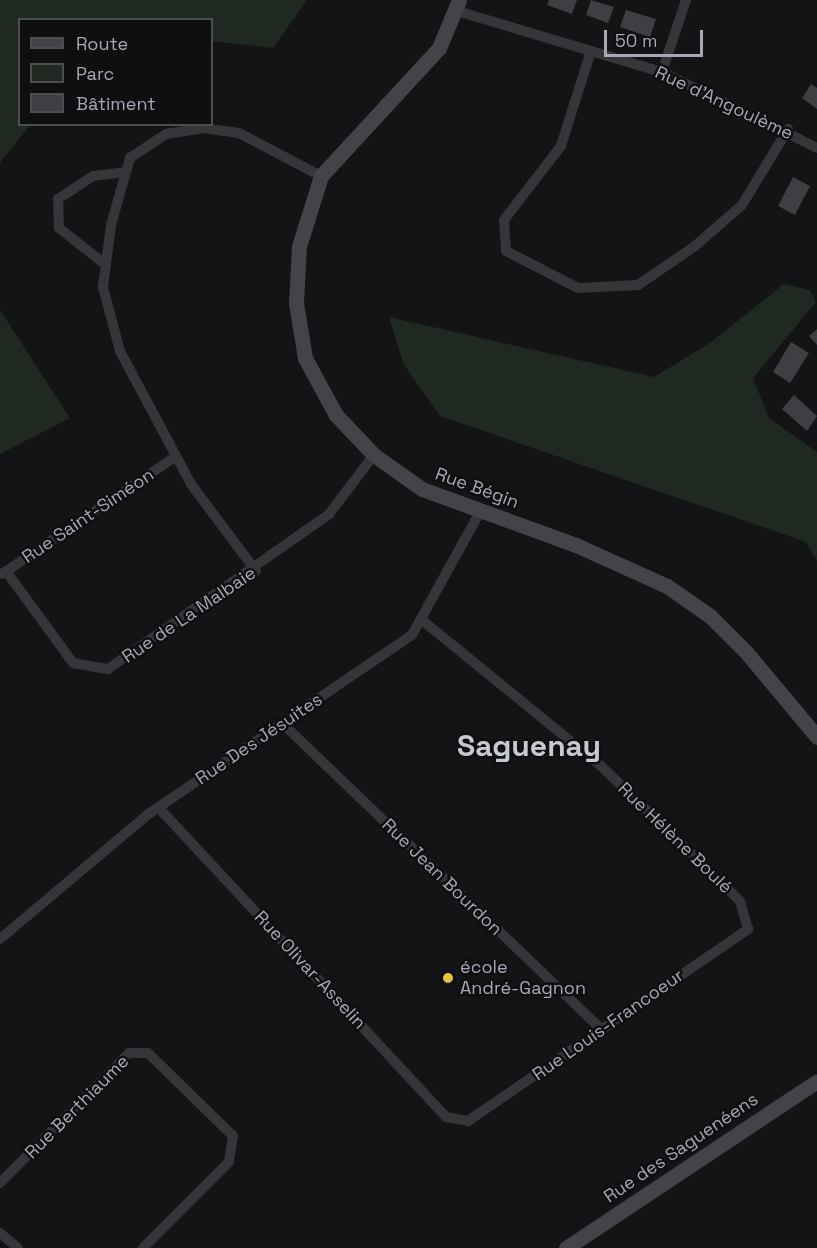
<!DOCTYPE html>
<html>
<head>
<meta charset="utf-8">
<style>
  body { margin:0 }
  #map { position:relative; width:817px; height:1248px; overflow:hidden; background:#141416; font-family:"Space Grotesk",sans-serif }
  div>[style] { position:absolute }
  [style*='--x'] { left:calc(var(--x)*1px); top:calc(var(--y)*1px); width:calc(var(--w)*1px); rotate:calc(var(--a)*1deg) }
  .green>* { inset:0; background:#202822 }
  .building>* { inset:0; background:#3e3e43 }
  .street>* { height:10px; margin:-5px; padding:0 5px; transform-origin:5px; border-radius:5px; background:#35353a }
  .secondary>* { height:15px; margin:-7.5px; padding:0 7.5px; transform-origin:7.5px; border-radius:7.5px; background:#43444a }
  .dots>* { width:16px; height:16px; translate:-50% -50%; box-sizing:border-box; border:3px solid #0f0f11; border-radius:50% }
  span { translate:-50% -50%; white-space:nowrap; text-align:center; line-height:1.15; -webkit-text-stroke:5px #0f0f11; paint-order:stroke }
  .street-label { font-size:18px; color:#a6a9b5 }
  .poi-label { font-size:18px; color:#a6a9b5 }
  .left { translate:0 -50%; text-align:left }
  .town-label { font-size:30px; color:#c7c9d2; font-weight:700 }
  .legend { position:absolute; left:18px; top:18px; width:195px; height:108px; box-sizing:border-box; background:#0f0f11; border:2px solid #4b4d53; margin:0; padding:8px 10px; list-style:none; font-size:18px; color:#a6a9b5 }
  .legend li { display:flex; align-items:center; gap:12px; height:30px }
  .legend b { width:30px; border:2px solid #4b4d53 }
  .scale { position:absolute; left:604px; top:30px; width:99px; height:27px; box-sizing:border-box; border:3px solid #a6a9b5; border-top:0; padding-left:8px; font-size:18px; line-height:21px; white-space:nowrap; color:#a6a9b5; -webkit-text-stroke:4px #0f0f11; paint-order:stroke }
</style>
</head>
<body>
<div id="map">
  <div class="green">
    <i style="clip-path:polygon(0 0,307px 0,273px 48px,212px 41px,212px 20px,20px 20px,20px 124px,30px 125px,0 163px)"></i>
    <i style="clip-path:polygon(784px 284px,810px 290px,816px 302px,753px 378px,769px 418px,817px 452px,817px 561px,806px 542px,440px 416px,404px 365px,389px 317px,654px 377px,710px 343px)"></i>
    <i style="clip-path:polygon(0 310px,70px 418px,0 454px)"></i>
  </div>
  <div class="building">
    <i style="clip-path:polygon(549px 0,577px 0,572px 14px,547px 5px)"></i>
    <i style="clip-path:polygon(591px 0,614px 7px,608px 23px,586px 15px)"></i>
    <i style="clip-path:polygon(626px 10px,656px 19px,650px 37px,620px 27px)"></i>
    <i style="clip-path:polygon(811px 84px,817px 88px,817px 109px,802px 98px)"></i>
    <i style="clip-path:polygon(793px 177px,810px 186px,795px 215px,778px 206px)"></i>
    <i style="clip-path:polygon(817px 329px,817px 345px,809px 336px)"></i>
    <i style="clip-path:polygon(791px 342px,809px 353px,790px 383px,773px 372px)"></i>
    <i style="clip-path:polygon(794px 395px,817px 416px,807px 431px,782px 409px)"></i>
  </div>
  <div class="street">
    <i style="--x:457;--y:11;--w:214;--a:16.6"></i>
    <i style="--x:662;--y:72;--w:173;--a:26.1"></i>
    <i style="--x:590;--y:54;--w:96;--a:107.5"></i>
    <i style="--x:561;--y:146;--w:93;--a:127.6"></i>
    <i style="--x:504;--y:220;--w:31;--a:86"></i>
    <i style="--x:506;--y:251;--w:81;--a:27.2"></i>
    <i style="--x:578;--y:288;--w:60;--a:-2.9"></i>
    <i style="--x:638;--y:285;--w:69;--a:-34.4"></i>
    <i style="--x:695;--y:246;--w:62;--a:-41.1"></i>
    <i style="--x:742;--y:205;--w:89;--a:-58.8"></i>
    <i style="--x:662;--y:72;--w:76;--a:-71.6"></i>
    <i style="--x:106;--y:265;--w:60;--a:-141.8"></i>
    <i style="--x:59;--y:228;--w:29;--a:-92"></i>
    <i style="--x:58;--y:199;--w:42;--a:-33.3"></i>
    <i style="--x:93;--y:176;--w:32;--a:-7"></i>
    <i style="--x:6;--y:571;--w:114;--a:53.9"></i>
    <i style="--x:73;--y:663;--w:36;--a:10"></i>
    <i style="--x:108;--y:669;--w:270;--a:-35"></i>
    <i style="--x:329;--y:514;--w:74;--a:-52.7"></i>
    <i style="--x:256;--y:571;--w:109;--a:-126.8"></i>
    <i style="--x:191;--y:484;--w:151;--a:-118.1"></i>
    <i style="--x:120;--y:351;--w:66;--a:-104.9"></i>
    <i style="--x:103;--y:287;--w:63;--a:-82.6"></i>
    <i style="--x:111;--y:225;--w:70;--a:-74.2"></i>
    <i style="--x:130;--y:158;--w:43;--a:-33.7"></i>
    <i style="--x:166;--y:134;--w:37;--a:-9"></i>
    <i style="--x:203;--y:128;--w:36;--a:8"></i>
    <i style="--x:239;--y:133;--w:93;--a:27.7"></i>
    <i style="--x:2;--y:574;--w:209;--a:-34.1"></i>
    <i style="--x:283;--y:724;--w:442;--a:43.8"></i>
    <i style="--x:158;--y:807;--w:423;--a:47.1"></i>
    <i style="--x:446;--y:1117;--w:22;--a:10"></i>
    <i style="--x:468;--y:1121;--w:340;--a:-34.4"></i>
    <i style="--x:748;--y:929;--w:29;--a:-106"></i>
    <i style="--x:740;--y:901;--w:194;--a:-135.8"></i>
    <i style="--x:601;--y:766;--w:231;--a:-140.8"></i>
    <i style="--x:0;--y:939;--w:192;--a:-40.1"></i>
    <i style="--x:147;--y:815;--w:320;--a:-34.2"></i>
    <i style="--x:412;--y:635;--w:143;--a:-61.1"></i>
    <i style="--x:0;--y:1183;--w:183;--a:-45.2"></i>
    <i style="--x:129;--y:1053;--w:19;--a:0"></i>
    <i style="--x:148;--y:1053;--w:119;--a:44.3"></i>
    <i style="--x:233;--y:1136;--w:26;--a:99"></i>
    <i style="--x:229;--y:1162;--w:122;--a:135"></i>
    <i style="--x:0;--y:1233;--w:23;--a:40"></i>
  </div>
  <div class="secondary">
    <i style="--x:459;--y:0;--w:52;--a:112.6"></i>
    <i style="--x:439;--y:48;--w:174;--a:132.7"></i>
    <i style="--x:321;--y:176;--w:73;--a:107.4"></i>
    <i style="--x:299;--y:246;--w:57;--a:93"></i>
    <i style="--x:296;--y:303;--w:56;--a:80.7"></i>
    <i style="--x:305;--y:358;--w:65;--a:61.5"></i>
    <i style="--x:336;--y:415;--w:55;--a:46.5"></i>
    <i style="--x:374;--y:455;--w:59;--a:35.3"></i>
    <i style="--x:422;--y:489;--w:164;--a:20"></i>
    <i style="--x:576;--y:545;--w:100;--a:24.3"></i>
    <i style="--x:667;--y:586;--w:52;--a:34.9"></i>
    <i style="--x:710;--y:616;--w:51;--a:45"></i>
    <i style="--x:746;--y:652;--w:111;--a:50.1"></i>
    <i style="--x:566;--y:1248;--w:301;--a:-33.6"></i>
  </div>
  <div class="dots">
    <i style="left:448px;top:978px;background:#e8c33a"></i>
  </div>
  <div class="street-label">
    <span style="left:724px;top:103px;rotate:25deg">Rue d'Angoulème</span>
    <span style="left:477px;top:488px;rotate:20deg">Rue Bégin</span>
    <span style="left:88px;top:516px;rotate:-34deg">Rue Saint-Siméon</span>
    <span style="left:189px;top:615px;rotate:-34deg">Rue de La Malbaie</span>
    <span style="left:259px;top:739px;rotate:-34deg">Rue Des Jésuites</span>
    <span style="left:675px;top:838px;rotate:44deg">Rue Hélène Boulé</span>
    <span style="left:442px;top:877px;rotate:44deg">Rue Jean Bourdon</span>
    <span style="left:310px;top:970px;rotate:47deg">Rue Olivar-Asselin</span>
    <span style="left:608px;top:1025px;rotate:-35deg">Rue Louis-Francoeur</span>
    <span style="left:77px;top:1107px;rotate:-45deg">Rue Berthiaume</span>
    <span style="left:681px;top:1148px;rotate:-34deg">Rue des Saguenéens</span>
  </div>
  <div class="poi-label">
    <span class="left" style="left:460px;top:978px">école<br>André-Gagnon</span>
  </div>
  <div class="town-label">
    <span style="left:529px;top:746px">Saguenay</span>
  </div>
  <ul class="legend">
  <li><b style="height:8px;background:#43444a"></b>Route</li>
  <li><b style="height:16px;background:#202822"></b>Parc</li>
  <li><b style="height:16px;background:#3e3e43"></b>Bâtiment</li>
  </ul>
  <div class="scale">50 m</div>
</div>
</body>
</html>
